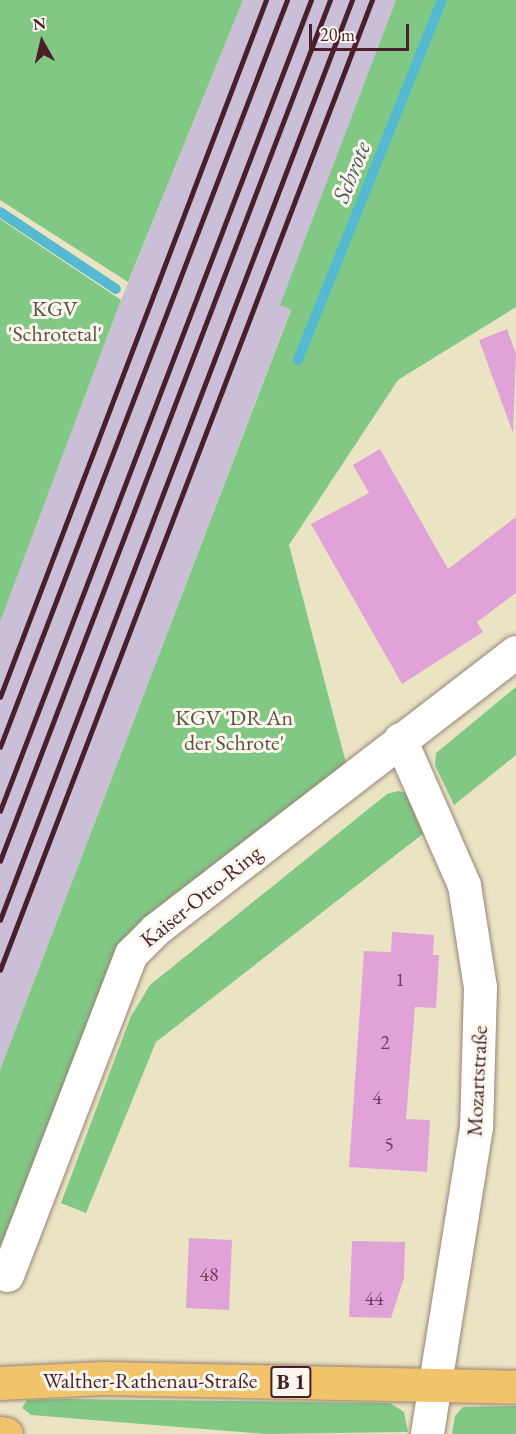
<!DOCTYPE html>
<html>
<head>
<meta charset="utf-8">
<style>
  body { margin:0 }
  #map { position:relative; width:516px; height:1434px; overflow:hidden; background:#ebe4c4; font-family:"EB Garamond",serif }
  div>[style] { position:absolute }
  [style*='--x'] { left:calc(var(--x)*1px); top:calc(var(--y)*1px); width:calc(var(--w)*1px); rotate:calc(var(--a)*1deg) }
  .industrial>* { inset:0; background:#cabfd7 }
  .green>* { inset:0; background:#80c884 }
  .stream>* { height:10px; margin:-5px; padding:0 5px; transform-origin:5px; border-radius:5px; background:#53bad1 }
  .building>* { inset:0; background:#e1a3d7 }
  .roads { filter:drop-shadow(0 0 2px #9a8278) drop-shadow(0 0 2px #9a8278) }
  .minor>* { height:33px; margin:-16.5px; padding:0 16.5px; transform-origin:16.5px; border-radius:16.5px; background:#fff }
  .major>* { height:33px; margin:-16.5px; padding:0 16.5px; transform-origin:16.5px; border-radius:16.5px; background:#f1c36a }
  .rail>* { height:4.5px; margin:-2.25px; padding:0 2.25px; transform-origin:2.25px; border-radius:2.25px; background:#4a1f2b }
  span { translate:-50% -50%; white-space:nowrap; text-align:center; line-height:1.15; -webkit-text-stroke:6px #fbf7ec; paint-order:stroke }
  .number-label { font-size:20px; color:#704056 }
  .number-label span { -webkit-text-stroke-width:0 }
  .shield-label span { padding:2px 4px; background:#fbf7ec; border:2px solid; border-radius:4px; -webkit-text-stroke-width:0 }
  .shield-label { font-size:21px; color:#4a1f2b; font-weight:700 }
  .park-label { font-size:22px; color:#5a5246 }
  .street-label { font-size:22px; color:#4a1f2b }
  .water-label { font-size:24px; color:#4d5565; font-style:italic }
  .north { position:absolute; left:12px; top:12px; width:60px; height:60px; -webkit-text-stroke:4px #fbf7ec; paint-order:stroke; rotate:352deg; font-size:16px; font-weight:700; line-height:24px; text-align:center; color:#4a1f2b }
  .north::after { content:''; display:block; margin:auto; width:21px; height:27px; background:#4a1f2b; clip-path:polygon(50% 0,100% 100%,50% 72%,0 100%) }
  .scale { position:absolute; left:309px; top:24px; width:100px; height:27px; box-sizing:border-box; border:3px solid #4a1f2b; border-top:0; padding-left:8px; font-size:18px; line-height:21px; white-space:nowrap; color:#4a1f2b; -webkit-text-stroke:4px #fbf7ec; paint-order:stroke }
</style>
</head>
<body>
<div id="map">
  <div class="industrial">
    <i style="clip-path:polygon(243px 0,396px 0,281px 304px,291px 309px,0 1070px,0 622px,121px 300px)"></i>
  </div>
  <div class="green">
    <i style="clip-path:polygon(0 0,243px 0,128px 282px,0 200px)"></i>
    <i style="clip-path:polygon(396px 0,516px 0,516px 307px,398px 380px,289px 545px,347px 767px,112px 962px,0 1251px,0 1070px,291px 310px,280px 305px)"></i>
    <i style="clip-path:polygon(0 219px,121px 300px,0 622px)"></i>
    <i style="clip-path:polygon(516px 687px,516px 755px,454px 805px,435px 765px,436px 753px)"></i>
    <i style="clip-path:polygon(398px 791px,406px 793px,424px 833px,156px 1042px,86px 1213px,61px 1203px,131px 1016px,150px 985px,387px 794px)"></i>
    <i style="clip-path:polygon(65px 1399px,390px 1403px,404px 1412px,408px 1432px,265px 1434px,31px 1415px,22px 1408px,27px 1400px)"></i>
    <i style="clip-path:polygon(516px 1406px,516px 1434px,452px 1434px,455px 1416px,463px 1407px)"></i>
  </div>
  <div class="stream">
    <i style="--x:0;--y:212;--w:139;--a:33.6"></i>
    <i style="--x:298;--y:360;--w:388;--a:-68.2"></i>
  </div>
  <div class="building">
    <i style="clip-path:polygon(507px 329px,516px 354px,513px 433px,479px 340px)"></i>
    <i style="clip-path:polygon(380px 449px,448px 569px,516px 517px,516px 593px,477px 622px,483px 632px,402px 684px,311px 524px,369px 493px,353px 465px)"></i>
    <i style="clip-path:polygon(392px 932px,434px 935px,433px 955px,439px 955px,436px 1008px,415px 1007px,406px 1119px,430px 1120px,427px 1172px,349px 1167px,364px 951px,391px 952px)"></i>
    <i style="clip-path:polygon(189px 1238px,232px 1240px,229px 1310px,186px 1308px)"></i>
    <i style="clip-path:polygon(352px 1241px,405px 1242px,404px 1278px,391px 1318px,349px 1317px)"></i>
  </div>
  <div class="roads">
    <div class="minor">
      <i style="--x:400;--y:739;--w:159;--a:66.3"></i>
      <i style="--x:464;--y:885;--w:103;--a:81.1"></i>
      <i style="--x:480;--y:987;--w:140;--a:91.6"></i>
      <i style="--x:476;--y:1127;--w:311;--a:99.1"></i>
      <i style="--x:7;--y:1275;--w:344;--a:-68.9"></i>
      <i style="--x:131;--y:954;--w:35;--a:-45"></i>
      <i style="--x:156;--y:929;--w:454;--a:-37.6"></i>
    </div>
    <div class="major">
      <i style="--x:0;--y:1383;--w:103;--a:-2.8"></i>
      <i style="--x:103;--y:1378;--w:413;--a:1.2"></i>
      <i style="--x:0;--y:1433;--w:6;--a:9"></i>
    </div>
  </div>
  <div class="rail">
    <i style="--x:0;--y:697;--w:746;--a:-69.11"></i>
    <i style="--x:0;--y:747;--w:800;--a:-68.98"></i>
    <i style="--x:0;--y:811;--w:869;--a:-69.02"></i>
    <i style="--x:0;--y:861;--w:922;--a:-69.03"></i>
    <i style="--x:0;--y:920;--w:985;--a:-69.06"></i>
    <i style="--x:0;--y:970;--w:1039;--a:-69.02"></i>
  </div>
  <div class="number-label">
    <span style="left:400px;top:979px">1</span>
    <span style="left:385px;top:1042px">2</span>
    <span style="left:377px;top:1097px">4</span>
    <span style="left:389px;top:1144px">5</span>
    <span style="left:209px;top:1274px">48</span>
    <span style="left:374px;top:1298px">44</span>
  </div>
  <div class="shield-label">
    <span style="left:291px;top:1382px">B 1</span>
  </div>
  <div class="park-label">
    <span style="left:55px;top:321px">KGV<br>'Schrotetal'</span>
    <span style="left:234px;top:730px">KGV 'DR An<br>der Schrote'</span>
  </div>
  <div class="street-label">
    <span style="left:201px;top:896px;rotate:-39deg">Kaiser-Otto-Ring</span>
    <span style="left:477px;top:1081px;rotate:-87deg">Mozartstraße</span>
    <span style="left:150px;top:1381px">Walther-Rathenau-Straße</span>
  </div>
  <div class="water-label">
    <span style="left:351px;top:172px;rotate:-68deg">Schrote</span>
  </div>
  <div class="north">N</div>
  <div class="scale">20 m</div>
</div>
</body>
</html>
